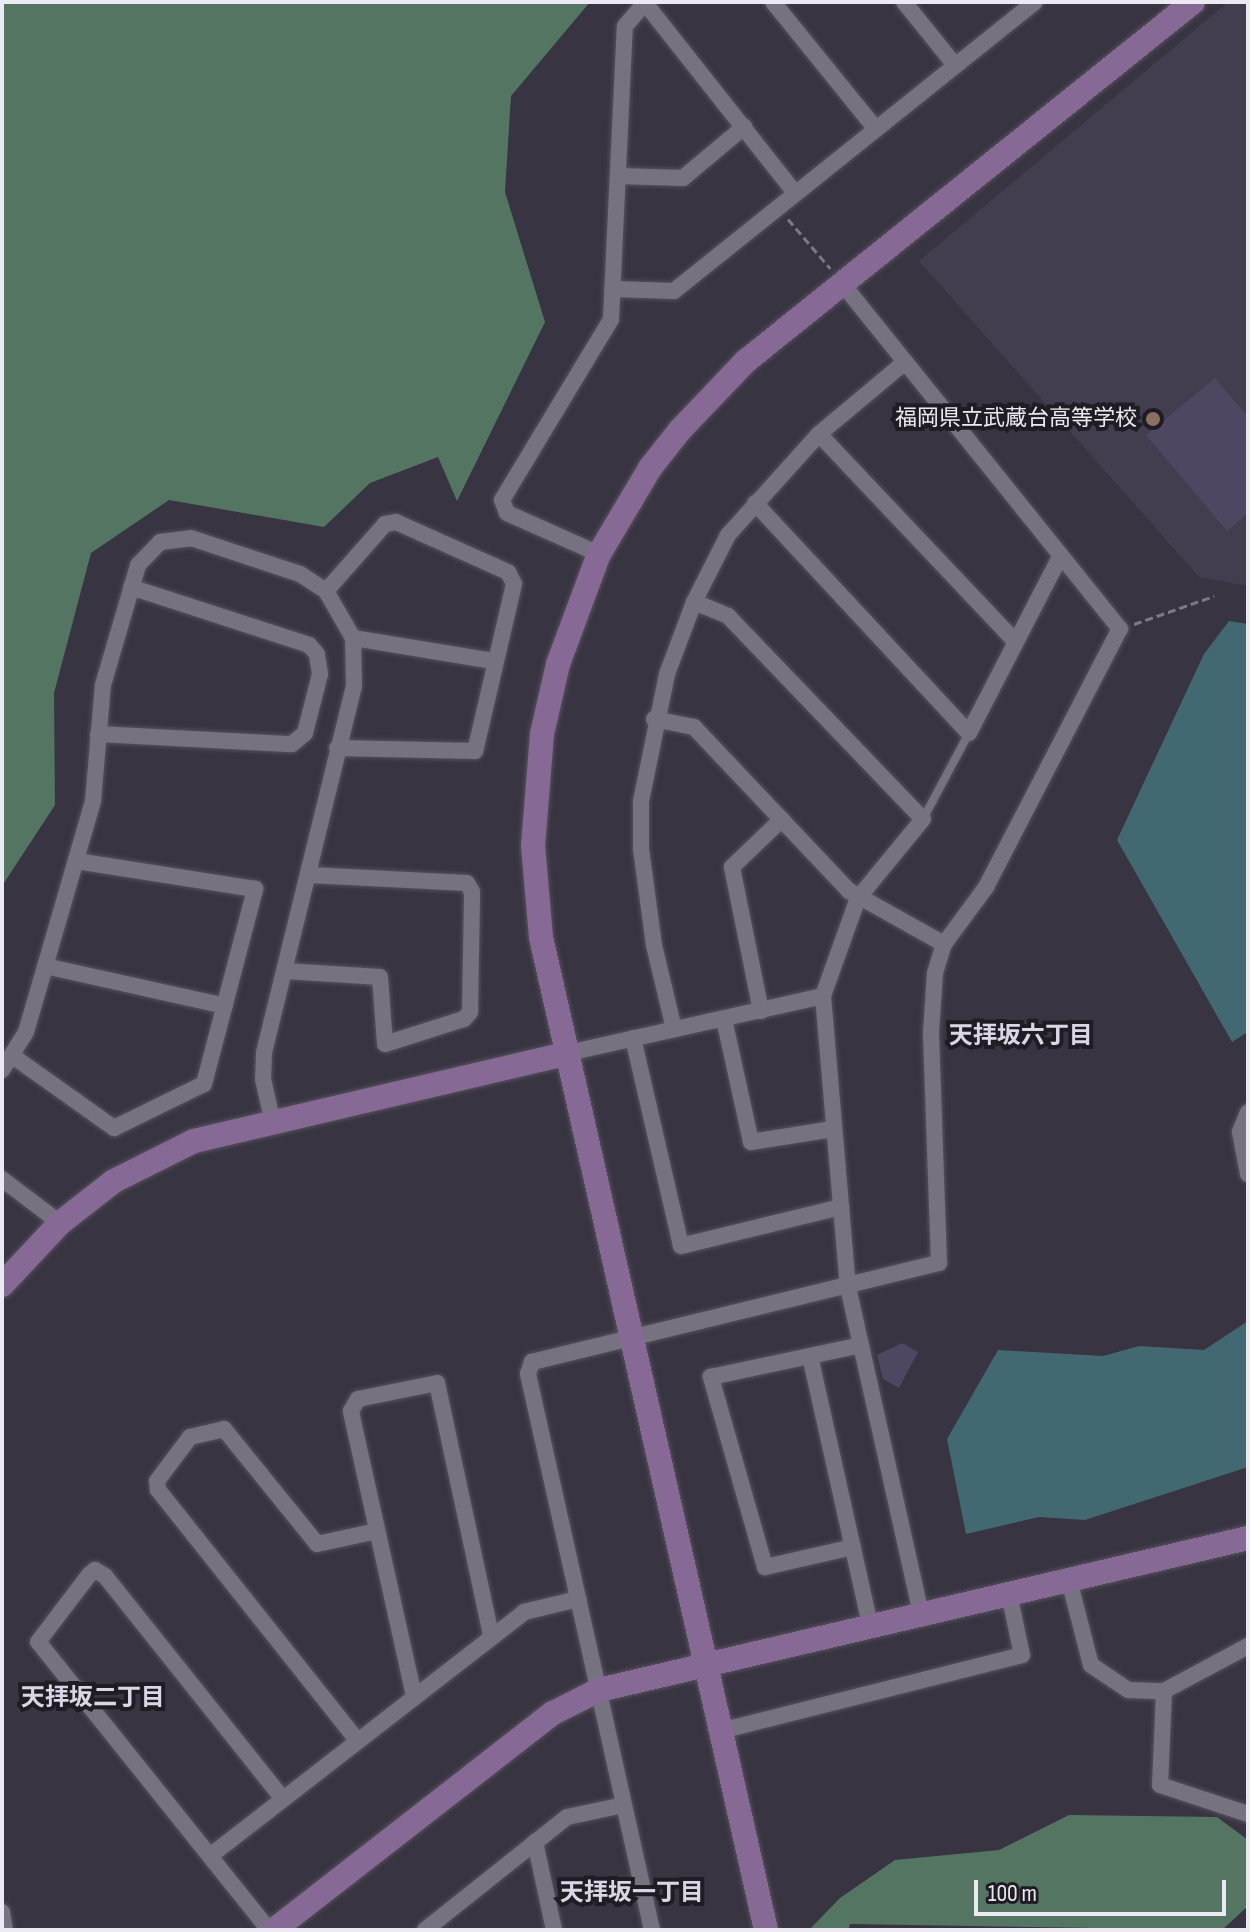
<!DOCTYPE html>
<html>
<head>
<meta charset="utf-8">
<style>
  body { margin:0 }
  #map { position:relative; width:1250px; height:1932px; overflow:hidden; background:#383441; font-family:"Sofia Sans Condensed","Noto Sans JP",sans-serif }
  div>[style] { position:absolute }
  [style*='--x'] { left:calc(var(--x)*1px); top:calc(var(--y)*1px); width:calc(var(--w)*1px); rotate:calc(var(--a)*1deg) }
  .built>* { inset:0; background:#433d50 }
  .forest>* { inset:0; background:#557563 }
  .water>* { inset:0; background:#426971 }
  .building>* { inset:0; background:#4f4661 }
  .path>* { height:3px; margin-top:-1.5px; transform-origin:0; background:repeating-linear-gradient(90deg,#7c7984 0 8px,transparent 0 12px) }
  .roads { filter:drop-shadow(0 0 2px #55515c) drop-shadow(0 0 2px #55515c) }
  .lane>* { height:8px; margin:-4px; padding:0 4px; transform-origin:4px; border-radius:4px; background:#767280 }
  .street>* { height:16px; margin:-8px; padding:0 8px; transform-origin:8px; border-radius:8px; background:#767280 }
  .secondary>* { height:24px; margin:-12px; padding:0 12px; transform-origin:12px; border-radius:12px; background:#866a95 }
  .dots>* { width:22px; height:22px; translate:-50% -50%; box-sizing:border-box; border:4px solid #1f1d23; border-radius:50% }
  span { translate:-50% -50%; white-space:nowrap; text-align:center; line-height:1.15; -webkit-text-stroke:8px #1f1d23; paint-order:stroke }
  .poi-label { font-size:22px; color:#ebe9f1 }
  .right { translate:-100% -50%; text-align:right }
  .neighbourhood-label { font-size:24px; color:#dad6e6; font-weight:700 }
  .frame { position:absolute; inset:0; border:4px solid #ebe9f1; pointer-events:none }
  .scale { position:absolute; left:974px; top:1880px; width:252px; height:36px; box-sizing:border-box; border:4px solid #ebe9f1; border-top:0; padding-left:10px; font-size:24px; line-height:28px; white-space:nowrap; color:#ebe9f1; -webkit-text-stroke:6px #1f1d23; paint-order:stroke }
</style>
</head>
<body>
<div id="map">
  <div class="built">
    <i style="clip-path:polygon(1228px 2px,1248px 2px,1248px 586px,1199px 577px,919px 261px)"></i>
  </div>
  <div class="forest">
    <i style="clip-path:polygon(2px 2px,590px 2px,511px 96px,505px 192px,545px 322px,457px 501px,438px 457px,370px 483px,324px 527px,169px 500px,91px 553px,54px 693px,55px 805px,2px 886px)"></i>
    <i style="clip-path:polygon(1069px 1815px,1217px 1817px,1248px 1840px,1248px 1906px,1222px 1930px,850px 1924px,848px 1930px,809px 1930px,840px 1898px,895px 1860px,999px 1850px)"></i>
  </div>
  <div class="water">
    <i style="clip-path:polygon(1229px 621px,1248px 624px,1248px 1032px,1232px 1042px,1117px 840px,1204px 654px)"></i>
    <i style="clip-path:polygon(1248px 1321px,1248px 1467px,1085px 1520px,1039px 1517px,966px 1534px,947px 1439px,998px 1350px,1103px 1356px,1139px 1346px,1204px 1350px)"></i>
  </div>
  <div class="building">
    <i style="clip-path:polygon(1215px 378px,1248px 417px,1248px 513px,1227px 531px,1146px 435px)"></i>
    <i style="clip-path:polygon(902px 1343px,918px 1352px,899px 1388px,883px 1379px,877px 1355px)"></i>
  </div>
  <div class="path">
    <i style="--x:788;--y:219;--w:65;--a:49.4"></i>
    <i style="--x:1134;--y:624;--w:85;--a:-19.3"></i>
  </div>
  <div class="roads">
    <div class="lane">
      <i style="--x:923;--y:819;--w:98;--a:-61.9"></i>
    </div>
    <div class="street">
      <i style="--x:773;--y:2;--w:162;--a:51"></i>
      <i style="--x:904;--y:2;--w:80;--a:51.1"></i>
      <i style="--x:645;--y:3;--w:242;--a:51.7"></i>
      <i style="--x:619;--y:176;--w:64;--a:1.8"></i>
      <i style="--x:683;--y:178;--w:80;--a:-39.9"></i>
      <i style="--x:614;--y:289;--w:60;--a:1.9"></i>
      <i style="--x:674;--y:291;--w:462;--a:-38.7"></i>
      <i style="--x:819;--y:434;--w:286;--a:46.6"></i>
      <i style="--x:755;--y:503;--w:314;--a:47.1"></i>
      <i style="--x:969;--y:733;--w:198;--a:-62.7"></i>
      <i style="--x:599;--y:554;--w:101;--a:-156"></i>
      <i style="--x:507;--y:513;--w:14;--a:-111"></i>
      <i style="--x:502;--y:500;--w:211;--a:-58.9"></i>
      <i style="--x:611;--y:319;--w:293;--a:-87.3"></i>
      <i style="--x:625;--y:26;--w:32;--a:-49"></i>
      <i style="--x:326;--y:591;--w:89;--a:-48.6"></i>
      <i style="--x:385;--y:524;--w:11;--a:-10"></i>
      <i style="--x:396;--y:522;--w:123;--a:24.1"></i>
      <i style="--x:508;--y:572;--w:13;--a:63"></i>
      <i style="--x:514;--y:584;--w:171;--a:103.1"></i>
      <i style="--x:475;--y:751;--w:138;--a:-178.8"></i>
      <i style="--x:694;--y:602;--w:37;--a:22"></i>
      <i style="--x:728;--y:616;--w:281;--a:46.2"></i>
      <i style="--x:923;--y:819;--w:102;--a:129.4"></i>
      <i style="--x:858;--y:898;--w:104;--a:109.7"></i>
      <i style="--x:823;--y:996;--w:292;--a:85.1"></i>
      <i style="--x:848;--y:1287;--w:334;--a:77.4"></i>
      <i style="--x:353;--y:638;--w:142;--a:9.3"></i>
      <i style="--x:654;--y:719;--w:41;--a:11.3"></i>
      <i style="--x:694;--y:727;--w:226;--a:46.6"></i>
      <i style="--x:849;--y:891;--w:109;--a:29.2"></i>
      <i style="--x:98;--y:734;--w:194;--a:3"></i>
      <i style="--x:292;--y:744;--w:17;--a:-40"></i>
      <i style="--x:305;--y:733;--w:61;--a:-75.7"></i>
      <i style="--x:320;--y:674;--w:20;--a:-99"></i>
      <i style="--x:317;--y:654;--w:12;--a:-132"></i>
      <i style="--x:309;--y:645;--w:187;--a:-162"></i>
      <i style="--x:45;--y:966;--w:184;--a:12.5"></i>
      <i style="--x:285;--y:971;--w:95;--a:3.6"></i>
      <i style="--x:380;--y:977;--w:67;--a:85.7"></i>
      <i style="--x:385;--y:1044;--w:83;--a:-17.6"></i>
      <i style="--x:464;--y:1019;--w:9;--a:-49"></i>
      <i style="--x:470;--y:1012;--w:120;--a:-89"></i>
      <i style="--x:472;--y:892;--w:10;--a:-119"></i>
      <i style="--x:467;--y:883;--w:158;--a:-177.1"></i>
      <i style="--x:761;--y:1011;--w:147;--a:-101.4"></i>
      <i style="--x:732;--y:867;--w:69;--a:-43.8"></i>
      <i style="--x:724;--y:1019;--w:126;--a:77.6"></i>
      <i style="--x:751;--y:1142;--w:83;--a:-9"></i>
      <i style="--x:674;--y:1029;--w:86;--a:-103.4"></i>
      <i style="--x:654;--y:945;--w:97;--a:-97.7"></i>
      <i style="--x:641;--y:849;--w:48;--a:-90"></i>
      <i style="--x:641;--y:801;--w:130;--a:-78.4"></i>
      <i style="--x:667;--y:674;--w:77;--a:-69.4"></i>
      <i style="--x:694;--y:602;--w:75;--a:-63.1"></i>
      <i style="--x:728;--y:535;--w:136;--a:-48"></i>
      <i style="--x:819;--y:434;--w:111;--a:-39.9"></i>
      <i style="--x:633;--y:1038;--w:213;--a:77"></i>
      <i style="--x:681;--y:1246;--w:165;--a:-13.7"></i>
      <i style="--x:568;--y:1053;--w:261;--a:-12.6"></i>
      <i style="--x:14;--y:1057;--w:123;--a:35.4"></i>
      <i style="--x:114;--y:1128;--w:100;--a:-26.1"></i>
      <i style="--x:204;--y:1084;--w:202;--a:-75.3"></i>
      <i style="--x:255;--y:889;--w:181;--a:-171.1"></i>
      <i style="--x:2;--y:1070;--w:45;--a:-57.7"></i>
      <i style="--x:26;--y:1032;--w:241;--a:-73.8"></i>
      <i style="--x:93;--y:801;--w:116;--a:-85.1"></i>
      <i style="--x:103;--y:685;--w:125;--a:-73.7"></i>
      <i style="--x:138;--y:565;--w:32;--a:-46"></i>
      <i style="--x:160;--y:542;--w:31;--a:-7"></i>
      <i style="--x:191;--y:538;--w:115;--a:18.3"></i>
      <i style="--x:300;--y:574;--w:31;--a:33"></i>
      <i style="--x:326;--y:591;--w:54;--a:60.1"></i>
      <i style="--x:353;--y:638;--w:48;--a:88.8"></i>
      <i style="--x:354;--y:686;--w:378;--a:103.8"></i>
      <i style="--x:264;--y:1053;--w:26;--a:92"></i>
      <i style="--x:263;--y:1079;--w:41;--a:77.3"></i>
      <i style="--x:1248;--y:1112;--w:22;--a:112"></i>
      <i style="--x:1240;--y:1132;--w:43;--a:79.2"></i>
      <i style="--x:2;--y:1179;--w:73;--a:37.2"></i>
      <i style="--x:810;--y:1356;--w:275;--a:77.4"></i>
      <i style="--x:853;--y:1547;--w:90;--a:167.2"></i>
      <i style="--x:765;--y:1567;--w:198;--a:-105.9"></i>
      <i style="--x:711;--y:1377;--w:153;--a:-12"></i>
      <i style="--x:1069;--y:1580;--w:88;--a:75.5"></i>
      <i style="--x:1091;--y:1665;--w:45;--a:34"></i>
      <i style="--x:1128;--y:1690;--w:36;--a:2"></i>
      <i style="--x:1164;--y:1691;--w:95;--a:-28.2"></i>
      <i style="--x:1164;--y:1691;--w:94;--a:92.4"></i>
      <i style="--x:1160;--y:1785;--w:93;--a:18.2"></i>
      <i style="--x:414;--y:1696;--w:292;--a:-102.5"></i>
      <i style="--x:351;--y:1411;--w:14;--a:-60"></i>
      <i style="--x:358;--y:1399;--w:81;--a:-11.4"></i>
      <i style="--x:437;--y:1383;--w:258;--a:77.9"></i>
      <i style="--x:720;--y:1731;--w:311;--a:-14.1"></i>
      <i style="--x:1022;--y:1655;--w:62;--a:-102"></i>
      <i style="--x:357;--y:1740;--w:320;--a:-128.5"></i>
      <i style="--x:158;--y:1490;--w:9;--a:-96"></i>
      <i style="--x:157;--y:1481;--w:55;--a:-53.1"></i>
      <i style="--x:190;--y:1437;--w:35;--a:-13"></i>
      <i style="--x:224;--y:1429;--w:148;--a:51"></i>
      <i style="--x:317;--y:1544;--w:61;--a:-12.2"></i>
      <i style="--x:535;--y:1842;--w:90;--a:77.8"></i>
      <i style="--x:210;--y:1856;--w:398;--a:-37.8"></i>
      <i style="--x:524;--y:1612;--w:56;--a:-13.5"></i>
      <i style="--x:2;--y:1912;--w:18;--a:81"></i>
      <i style="--x:269;--y:1930;--w:369;--a:-128.7"></i>
      <i style="--x:38;--y:1642;--w:84;--a:-52.7"></i>
      <i style="--x:89;--y:1575;--w:8;--a:-40"></i>
      <i style="--x:95;--y:1570;--w:12;--a:31"></i>
      <i style="--x:105;--y:1576;--w:285;--a:51.4"></i>
      <i style="--x:425;--y:1930;--w:181;--a:-38.5"></i>
      <i style="--x:567;--y:1817;--w:58;--a:-11.9"></i>
      <i style="--x:652;--y:1930;--w:570;--a:-102.57"></i>
      <i style="--x:528;--y:1374;--w:13;--a:-72"></i>
      <i style="--x:532;--y:1362;--w:419;--a:-13.7"></i>
      <i style="--x:939;--y:1263;--w:231;--a:-92"></i>
      <i style="--x:931;--y:1032;--w:59;--a:-86.1"></i>
      <i style="--x:935;--y:973;--w:30;--a:-73"></i>
      <i style="--x:944;--y:944;--w:71;--a:-53.6"></i>
      <i style="--x:986;--y:887;--w:291;--a:-62.6"></i>
      <i style="--x:1120;--y:629;--w:444;--a:-128.8"></i>
    </div>
    <div class="secondary">
      <i style="--x:2;--y:1285;--w:85;--a:-46.9"></i>
      <i style="--x:60;--y:1223;--w:68;--a:-37.9"></i>
      <i style="--x:114;--y:1181;--w:89;--a:-26.6"></i>
      <i style="--x:194;--y:1141;--w:384;--a:-13.2"></i>
      <i style="--x:274;--y:1930;--w:353;--a:-37.9"></i>
      <i style="--x:553;--y:1713;--w:51;--a:-26.6"></i>
      <i style="--x:599;--y:1690;--w:667;--a:-13.18"></i>
      <i style="--x:766;--y:1930;--w:1018;--a:-102.77"></i>
      <i style="--x:541;--y:937;--w:91;--a:-95"></i>
      <i style="--x:533;--y:846;--w:112;--a:-85.4"></i>
      <i style="--x:542;--y:734;--w:72;--a:-77.1"></i>
      <i style="--x:558;--y:664;--w:117;--a:-69.6"></i>
      <i style="--x:599;--y:554;--w:100;--a:-59.3"></i>
      <i style="--x:650;--y:468;--w:48;--a:-51.7"></i>
      <i style="--x:680;--y:430;--w:95;--a:-46.3"></i>
      <i style="--x:746;--y:361;--w:573;--a:-38.77"></i>
    </div>
  </div>
  <div class="dots">
    <i style="left:1153px;top:419px;background:#8d6e63"></i>
  </div>
  <div class="poi-label">
    <span class="right" style="left:1137px;top:419px">福岡県立武蔵台高等学校</span>
  </div>
  <div class="neighbourhood-label">
    <span style="left:1021px;top:1036px">天拝坂六丁目</span>
    <span style="left:93px;top:1698px">天拝坂二丁目</span>
    <span style="left:632px;top:1893px">天拝坂一丁目</span>
  </div>
  <div class="frame"></div>
  <div class="scale">100 m</div>
</div>
</body>
</html>
